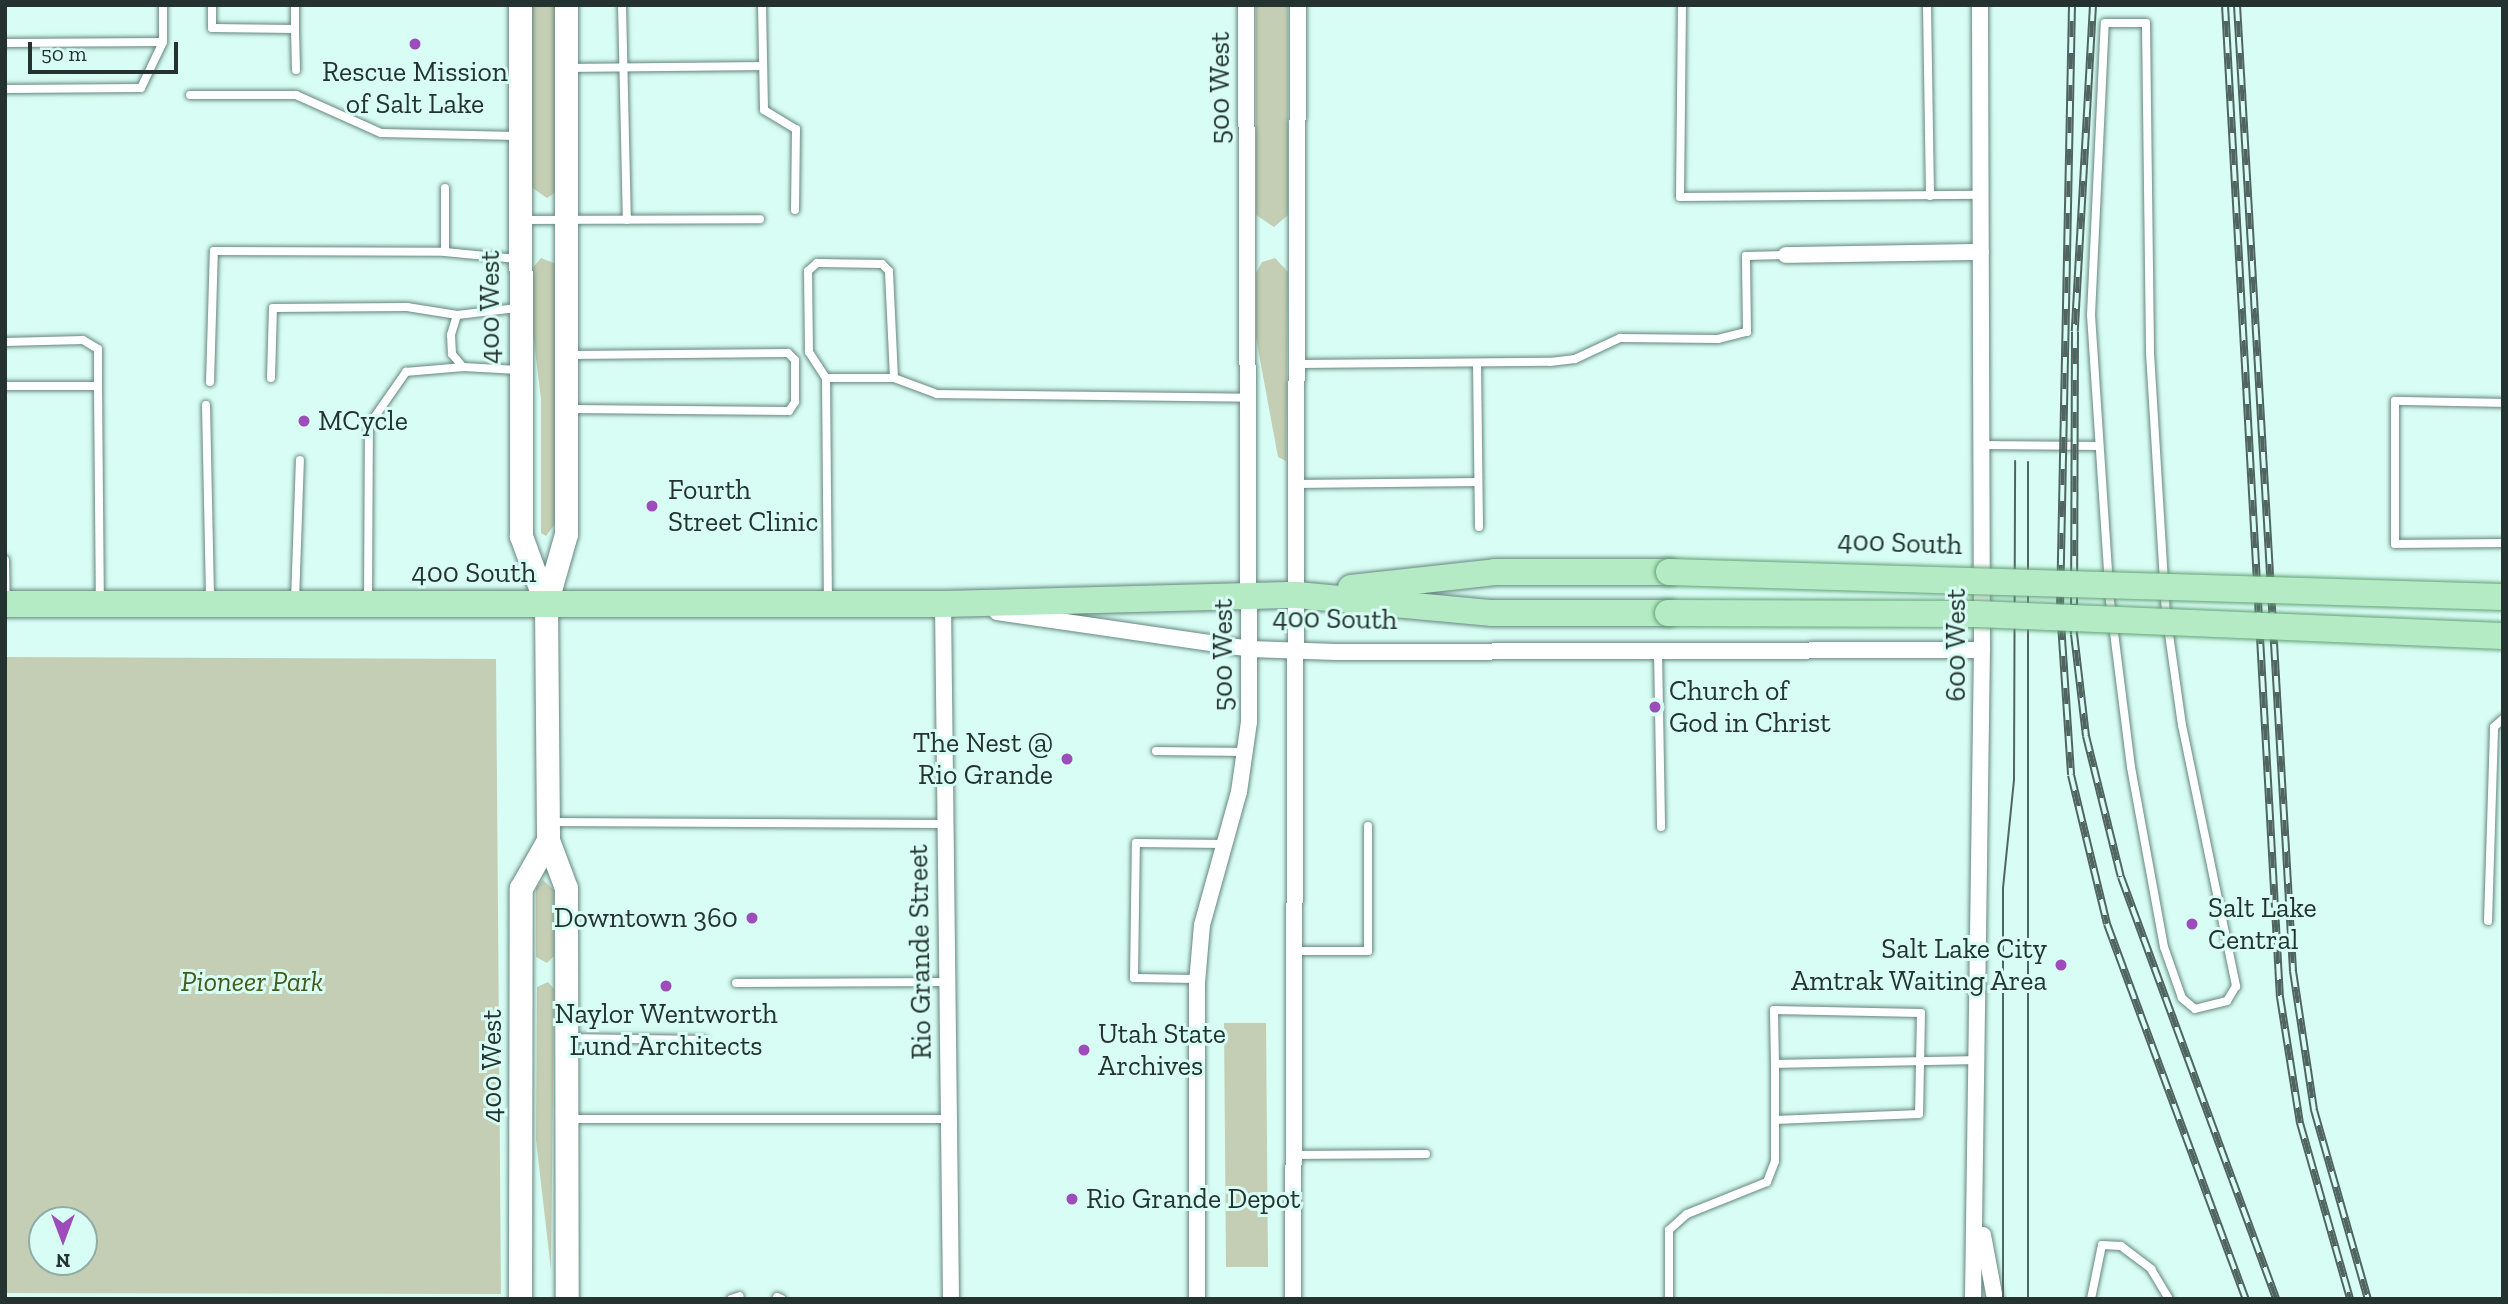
<!DOCTYPE html>
<html>
<head>
<meta charset="utf-8">
<style>
  body { margin:0 }
  #map { position:relative; width:2508px; height:1304px; overflow:hidden; background:#d8fdf4; font-family:"Zilla Slab",serif }
  div>[style] { position:absolute }
  [style*='--x'] { left:calc(var(--x)*1px); top:calc(var(--y)*1px); width:calc(var(--w)*1px); rotate:calc(var(--a)*1deg) }
  .green>* { inset:0; background:#c4ceb4 }
  .roads { filter:drop-shadow(0 0 2px #64867e) drop-shadow(0 0 2px #64867e) }
  .lane>* { height:8px; margin:-4px; padding:0 4px; transform-origin:4px; border-radius:4px; background:#fff }
  .street>* { height:16px; margin:-8px; padding:0 8px; transform-origin:8px; border-radius:8px; background:#fff }
  .secondary>* { height:23px; margin:-11.5px; padding:0 11.5px; transform-origin:11.5px; border-radius:11.5px; background:#fff }
  .primary>* { height:26px; margin:-13px; padding:0 13px; transform-origin:13px; border-radius:13px; background:#b4ebc4 }
  .tram>* { height:2px; margin:-1px; padding:0 1px; transform-origin:1px; border-radius:1px; background:#516560 }
  .rail>* { height:8px; margin-top:-4px; transform-origin:0; background:repeating-linear-gradient(90deg,#d8fdf4 0 16px,#516560 0 32px); box-sizing:border-box; border-block:2px solid #516560 }
  .bridges { filter:drop-shadow(0 0 2px #61a276) drop-shadow(0 0 2px #61a276) }
  .primary-bridge>* { height:26px; margin:-13px; padding:0 13px; transform-origin:13px; border-radius:13px; background:#b4ebc4 }
  .dots>* { width:19px; height:19px; translate:-50% -50%; box-sizing:border-box; border:4px solid #d8fdf4; border-radius:50% }
  span { translate:-50% -50%; white-space:nowrap; text-align:center; line-height:1.15; -webkit-text-stroke:6px #d8fdf4; paint-order:stroke }
  .poi-label { font-size:28px; color:#24332f }
  .left { translate:0 -50%; text-align:left }
  .right { translate:-100% -50%; text-align:right }
  .street-label { font-size:28px; color:#24332f }
  .park-label { font-size:28px; color:#46591b; font-style:italic }
  .frame { position:absolute; inset:0; border:7px solid #24332f; pointer-events:none }
  .north { position:absolute; left:28px; top:1206px; width:70px; height:70px; box-sizing:border-box; background:#d8fdf4; border:2px solid #90aca5; border-radius:50%; rotate:180deg; font-size:19px; font-weight:700; line-height:28px; text-align:center; color:#24332f }
  .north::after { content:''; display:block; margin:auto; width:24px; height:32px; background:#9d4cbc; clip-path:polygon(50% 0,100% 100%,50% 72%,0 100%) }
  .scale { position:absolute; left:28px; top:42px; width:150px; height:32px; box-sizing:border-box; border:4px solid #24332f; border-top:0; padding-left:9px; font-size:21px; line-height:24px; white-space:nowrap; color:#24332f; -webkit-text-stroke:5px #d8fdf4; paint-order:stroke }
</style>
</head>
<body>
<div id="map">
  <div class="green">
    <i style="clip-path:polygon(531px 5px,558px 5px,556px 192px,547px 198px,531px 187px)"></i>
    <i style="clip-path:polygon(1256px 6px,1288px 7px,1288px 215px,1274px 227px,1256px 215px)"></i>
    <i style="clip-path:polygon(541px 258px,556px 264px,555px 524px,546px 536px,541px 533px,541px 399px,531px 317px,530px 271px)"></i>
    <i style="clip-path:polygon(1275px 258px,1288px 272px,1286px 461px,1278px 457px,1256px 338px,1256px 273px,1262px 262px)"></i>
    <i style="clip-path:polygon(evenodd,5px 657px,496px 659px,501px 1294px,5px 1293px,5px 657px,42px 1220px,84px 1220px,84px 1262px,42px 1262px,42px 1220px)"></i>
    <i style="clip-path:polygon(543px 880px,554px 890px,554px 956px,547px 963px,536px 957px,536px 888px)"></i>
    <i style="clip-path:polygon(548px 982px,554px 989px,551px 1270px,536px 1140px,537px 987px)"></i>
    <i style="clip-path:polygon(1224px 1023px,1266px 1023px,1268px 1267px,1226px 1267px)"></i>
  </div>
  <div class="roads">
    <div class="lane">
      <i style="--x:212;--y:5;--w:23;--a:90"></i>
      <i style="--x:212;--y:28;--w:83;--a:0.7"></i>
      <i style="--x:295;--y:29;--w:24;--a:-90"></i>
      <i style="--x:622;--y:5;--w:215;--a:88.7"></i>
      <i style="--x:762;--y:5;--w:105;--a:88.9"></i>
      <i style="--x:764;--y:110;--w:37;--a:31"></i>
      <i style="--x:796;--y:129;--w:81;--a:90.7"></i>
      <i style="--x:1682;--y:5;--w:192;--a:90.6"></i>
      <i style="--x:1680;--y:197;--w:301;--a:-0.4"></i>
      <i style="--x:1927;--y:5;--w:191;--a:89.1"></i>
      <i style="--x:2105;--y:23;--w:41;--a:0"></i>
      <i style="--x:2146;--y:23;--w:330;--a:89.3"></i>
      <i style="--x:2150;--y:353;--w:260;--a:86.5"></i>
      <i style="--x:2166;--y:613;--w:113;--a:81.9"></i>
      <i style="--x:2182;--y:725;--w:267;--a:78.3"></i>
      <i style="--x:2236;--y:986;--w:17;--a:121"></i>
      <i style="--x:2227;--y:1001;--w:33;--a:166"></i>
      <i style="--x:2195;--y:1009;--w:17;--a:-140"></i>
      <i style="--x:2182;--y:998;--w:54;--a:-109.4"></i>
      <i style="--x:2164;--y:947;--w:183;--a:-100.4"></i>
      <i style="--x:2131;--y:767;--w:167;--a:-97.2"></i>
      <i style="--x:2110;--y:601;--w:287;--a:-93.8"></i>
      <i style="--x:2091;--y:315;--w:292;--a:-87.3"></i>
      <i style="--x:295;--y:29;--w:41;--a:88.6"></i>
      <i style="--x:5;--y:43;--w:158;--a:-0.4"></i>
      <i style="--x:163;--y:42;--w:37;--a:-90"></i>
      <i style="--x:570;--y:68;--w:193;--a:-0.6"></i>
      <i style="--x:5;--y:89;--w:136;--a:-0.4"></i>
      <i style="--x:141;--y:88;--w:51;--a:-64.4"></i>
      <i style="--x:190;--y:95;--w:106;--a:0"></i>
      <i style="--x:296;--y:95;--w:93;--a:24.1"></i>
      <i style="--x:381;--y:133;--w:136;--a:1.3"></i>
      <i style="--x:445;--y:188;--w:64;--a:90"></i>
      <i style="--x:445;--y:252;--w:72;--a:5.6"></i>
      <i style="--x:522;--y:220;--w:238;--a:-0.2"></i>
      <i style="--x:517;--y:308;--w:60;--a:173.3"></i>
      <i style="--x:457;--y:315;--w:21;--a:107"></i>
      <i style="--x:451;--y:335;--w:19;--a:87"></i>
      <i style="--x:452;--y:354;--w:17;--a:50"></i>
      <i style="--x:463;--y:367;--w:55;--a:3.1"></i>
      <i style="--x:5;--y:342;--w:78;--a:-1.5"></i>
      <i style="--x:83;--y:340;--w:17;--a:31"></i>
      <i style="--x:98;--y:349;--w:37;--a:90"></i>
      <i style="--x:98;--y:386;--w:93;--a:180"></i>
      <i style="--x:1477;--y:363;--w:164;--a:89.3"></i>
      <i style="--x:1298;--y:364;--w:252;--a:-0.5"></i>
      <i style="--x:1550;--y:362;--w:25;--a:-7"></i>
      <i style="--x:1575;--y:359;--w:50;--a:-25"></i>
      <i style="--x:1620;--y:338;--w:98;--a:0.6"></i>
      <i style="--x:1718;--y:339;--w:30;--a:-14"></i>
      <i style="--x:1747;--y:332;--w:76;--a:-90.8"></i>
      <i style="--x:1746;--y:256;--w:40;--a:-1.4"></i>
      <i style="--x:271;--y:378;--w:70;--a:-88.4"></i>
      <i style="--x:273;--y:308;--w:134;--a:-0.4"></i>
      <i style="--x:407;--y:307;--w:51;--a:9.1"></i>
      <i style="--x:826;--y:378;--w:223;--a:89.5"></i>
      <i style="--x:894;--y:378;--w:107;--a:-92.7"></i>
      <i style="--x:889;--y:271;--w:10;--a:-135"></i>
      <i style="--x:882;--y:264;--w:65;--a:-179.1"></i>
      <i style="--x:817;--y:263;--w:12;--a:138"></i>
      <i style="--x:808;--y:271;--w:81;--a:89.3"></i>
      <i style="--x:809;--y:352;--w:31;--a:57"></i>
      <i style="--x:826;--y:378;--w:68;--a:0"></i>
      <i style="--x:894;--y:378;--w:46;--a:20.4"></i>
      <i style="--x:937;--y:394;--w:310;--a:0.7"></i>
      <i style="--x:210;--y:382;--w:131;--a:-88.3"></i>
      <i style="--x:214;--y:251;--w:231;--a:0.2"></i>
      <i style="--x:98;--y:386;--w:215;--a:89.5"></i>
      <i style="--x:2503;--y:403;--w:108;--a:-178.9"></i>
      <i style="--x:2395;--y:401;--w:143;--a:90"></i>
      <i style="--x:2395;--y:544;--w:108;--a:-0.5"></i>
      <i style="--x:206;--y:405;--w:196;--a:88.8"></i>
      <i style="--x:569;--y:409;--w:220;--a:0.5"></i>
      <i style="--x:789;--y:411;--w:11;--a:-56"></i>
      <i style="--x:795;--y:402;--w:42;--a:-90"></i>
      <i style="--x:795;--y:360;--w:10;--a:-135"></i>
      <i style="--x:788;--y:353;--w:219;--a:179.5"></i>
      <i style="--x:1982;--y:445;--w:116;--a:0.5"></i>
      <i style="--x:1298;--y:484;--w:180;--a:-0.6"></i>
      <i style="--x:5;--y:560;--w:39;--a:89"></i>
      <i style="--x:295;--y:601;--w:141;--a:-88"></i>
      <i style="--x:368;--y:601;--w:176;--a:-89.7"></i>
      <i style="--x:369;--y:425;--w:65;--a:-55.1"></i>
      <i style="--x:406;--y:372;--w:57;--a:-5"></i>
      <i style="--x:1658;--y:651;--w:176;--a:89"></i>
      <i style="--x:1156;--y:751;--w:91;--a:0.6"></i>
      <i style="--x:551;--y:822;--w:393;--a:0.3"></i>
      <i style="--x:2488;--y:921;--w:194;--a:-88.2"></i>
      <i style="--x:2494;--y:727;--w:12;--a:-42"></i>
      <i style="--x:1293;--y:951;--w:75;--a:0"></i>
      <i style="--x:1368;--y:951;--w:125;--a:-90"></i>
      <i style="--x:1197;--y:979;--w:63;--a:-179.1"></i>
      <i style="--x:1134;--y:978;--w:135;--a:-89.2"></i>
      <i style="--x:1136;--y:843;--w:88;--a:0.7"></i>
      <i style="--x:736;--y:983;--w:209;--a:-0.3"></i>
      <i style="--x:567;--y:1038;--w:137;--a:0.8"></i>
      <i style="--x:1775;--y:1064;--w:54;--a:-91.1"></i>
      <i style="--x:1774;--y:1010;--w:147;--a:1.2"></i>
      <i style="--x:1921;--y:1013;--w:101;--a:91.1"></i>
      <i style="--x:1919;--y:1114;--w:144;--a:177.6"></i>
      <i style="--x:569;--y:1119;--w:382;--a:0"></i>
      <i style="--x:1293;--y:1155;--w:133;--a:-0.4"></i>
      <i style="--x:777;--y:1297;--w:5;--a:22"></i>
      <i style="--x:731;--y:1299;--w:9;--a:-18"></i>
      <i style="--x:1669;--y:1299;--w:69;--a:-90"></i>
      <i style="--x:1669;--y:1230;--w:24;--a:-42"></i>
      <i style="--x:1687;--y:1214;--w:86;--a:-21.8"></i>
      <i style="--x:1767;--y:1182;--w:22;--a:-69"></i>
      <i style="--x:1775;--y:1161;--w:97;--a:-90"></i>
      <i style="--x:1775;--y:1064;--w:202;--a:-1.1"></i>
      <i style="--x:2091;--y:1299;--w:55;--a:-78.5"></i>
      <i style="--x:2102;--y:1245;--w:19;--a:3"></i>
      <i style="--x:2121;--y:1246;--w:38;--a:37"></i>
      <i style="--x:2151;--y:1269;--w:35;--a:59"></i>
    </div>
    <div class="street">
      <i style="--x:1786;--y:255;--w:195;--a:-0.9"></i>
      <i style="--x:951;--y:606;--w:8;--a:-166"></i>
      <i style="--x:943;--y:604;--w:695;--a:89.34"></i>
      <i style="--x:997;--y:612;--w:256;--a:8.3"></i>
      <i style="--x:1250;--y:649;--w:86;--a:2"></i>
      <i style="--x:1336;--y:652;--w:646;--a:-0.18"></i>
      <i style="--x:1983;--y:1235;--w:65;--a:79.4"></i>
      <i style="--x:1197;--y:1299;--w:316;--a:-90"></i>
      <i style="--x:1197;--y:983;--w:58;--a:-85.1"></i>
      <i style="--x:1202;--y:925;--w:138;--a:-74.5"></i>
      <i style="--x:1239;--y:792;--w:71;--a:-81.9"></i>
      <i style="--x:1249;--y:722;--w:717;--a:-90.24"></i>
      <i style="--x:1293;--y:1299;--w:1294;--a:-89.78"></i>
      <i style="--x:1973;--y:1299;--w:649;--a:-89.21"></i>
      <i style="--x:1982;--y:650;--w:645;--a:-90.18"></i>
    </div>
    <div class="secondary">
      <i style="--x:520;--y:5;--w:531;--a:89.89"></i>
      <i style="--x:521;--y:536;--w:72;--a:69.8"></i>
      <i style="--x:566;--y:5;--w:529;--a:90"></i>
      <i style="--x:566;--y:534;--w:73;--a:105.9"></i>
      <i style="--x:546;--y:604;--w:236;--a:89.5"></i>
      <i style="--x:548;--y:840;--w:51;--a:69.4"></i>
      <i style="--x:566;--y:888;--w:411;--a:89.9"></i>
      <i style="--x:520;--y:1299;--w:411;--a:-89.9"></i>
      <i style="--x:521;--y:888;--w:55;--a:-60.6"></i>
    </div>
    <div class="primary">
      <i style="--x:1351;--y:588;--w:145;--a:-6.3"></i>
      <i style="--x:1495;--y:572;--w:174;--a:0"></i>
      <i style="--x:5;--y:604;--w:938;--a:0"></i>
      <i style="--x:943;--y:604;--w:354;--a:-1.5"></i>
      <i style="--x:1297;--y:595;--w:196;--a:5.3"></i>
      <i style="--x:1492;--y:613;--w:176;--a:0"></i>
    </div>
  </div>
  <div class="tram">
    <i style="--x:2003;--y:1299;--w:411;--a:-90"></i>
    <i style="--x:2003;--y:888;--w:109;--a:-84.2"></i>
    <i style="--x:2014;--y:780;--w:319;--a:-89.8"></i>
    <i style="--x:2028;--y:1299;--w:837;--a:-90"></i>
  </div>
  <div class="rail">
    <i style="--x:2072;--y:5;--w:603;--a:91.14"></i>
    <i style="--x:2060;--y:608;--w:167;--a:86.2"></i>
    <i style="--x:2071;--y:775;--w:153;--a:76.4"></i>
    <i style="--x:2107;--y:924;--w:400;--a:69.7"></i>
    <i style="--x:2093;--y:5;--w:327;--a:93.2"></i>
    <i style="--x:2075;--y:332;--w:302;--a:90.2"></i>
    <i style="--x:2074;--y:634;--w:103;--a:83.3"></i>
    <i style="--x:2086;--y:736;--w:145;--a:76.1"></i>
    <i style="--x:2121;--y:877;--w:450;--a:69.8"></i>
    <i style="--x:2225;--y:5;--w:994;--a:86.83"></i>
    <i style="--x:2280;--y:997;--w:128;--a:81"></i>
    <i style="--x:2300;--y:1123;--w:183;--a:74.1"></i>
    <i style="--x:2237;--y:5;--w:968;--a:86.68"></i>
    <i style="--x:2293;--y:971;--w:141;--a:81.4"></i>
    <i style="--x:2314;--y:1110;--w:197;--a:74.1"></i>
  </div>
  <div class="bridges">
    <div class="primary-bridge">
      <i style="--x:1669;--y:572;--w:834;--a:1.72"></i>
      <i style="--x:1668;--y:613;--w:309;--a:0.2"></i>
      <i style="--x:1977;--y:614;--w:525;--a:2.4"></i>
    </div>
  </div>
  <div class="dots">
    <i style="left:415px;top:44px;background:#9d4cbc"></i>
    <i style="left:304px;top:421px;background:#9d4cbc"></i>
    <i style="left:652px;top:506px;background:#9d4cbc"></i>
    <i style="left:1655px;top:707px;background:#9d4cbc"></i>
    <i style="left:1067px;top:759px;background:#9d4cbc"></i>
    <i style="left:752px;top:918px;background:#9d4cbc"></i>
    <i style="left:2192px;top:924px;background:#9d4cbc"></i>
    <i style="left:2061px;top:965px;background:#9d4cbc"></i>
    <i style="left:666px;top:986px;background:#9d4cbc"></i>
    <i style="left:1084px;top:1050px;background:#9d4cbc"></i>
    <i style="left:1072px;top:1199px;background:#9d4cbc"></i>
  </div>
  <div class="poi-label">
    <span style="left:415px;top:88px">Rescue Mission<br>of Salt Lake</span>
    <span class="left" style="left:318px;top:421px">MCycle</span>
    <span class="left" style="left:668px;top:506px">Fourth<br>Street Clinic</span>
    <span class="left" style="left:1669px;top:707px">Church of<br>God in Christ</span>
    <span class="right" style="left:1053px;top:759px">The Nest @<br>Rio Grande</span>
    <span class="left" style="left:2208px;top:924px">Salt Lake<br>Central</span>
    <span class="right" style="left:738px;top:918px">Downtown 360</span>
    <span class="right" style="left:2047px;top:965px">Salt Lake City<br>Amtrak Waiting Area</span>
    <span style="left:666px;top:1030px">Naylor Wentworth<br>Lund Architects</span>
    <span class="left" style="left:1098px;top:1050px">Utah State<br>Archives</span>
    <span class="left" style="left:1086px;top:1199px">Rio Grande Depot</span>
  </div>
  <div class="street-label">
    <span style="left:1220px;top:88px;rotate:-90deg">500 West</span>
    <span style="left:490px;top:307px;rotate:-90deg">400 West</span>
    <span style="left:1900px;top:543px;rotate:2deg">400 South</span>
    <span style="left:474px;top:573px">400 South</span>
    <span style="left:1335px;top:619px;rotate:1deg">400 South</span>
    <span style="left:1956px;top:645px;rotate:-90deg">600 West</span>
    <span style="left:1223px;top:655px;rotate:-90deg">500 West</span>
    <span style="left:920px;top:952px;rotate:-91deg">Rio Grande Street</span>
    <span style="left:492px;top:1066px;rotate:-90deg">400 West</span>
  </div>
  <div class="park-label">
    <span style="left:252px;top:982px">Pioneer Park</span>
  </div>
  <div class="frame"></div>
  <div class="north">N</div>
  <div class="scale">50 m</div>
</div>
</body>
</html>
